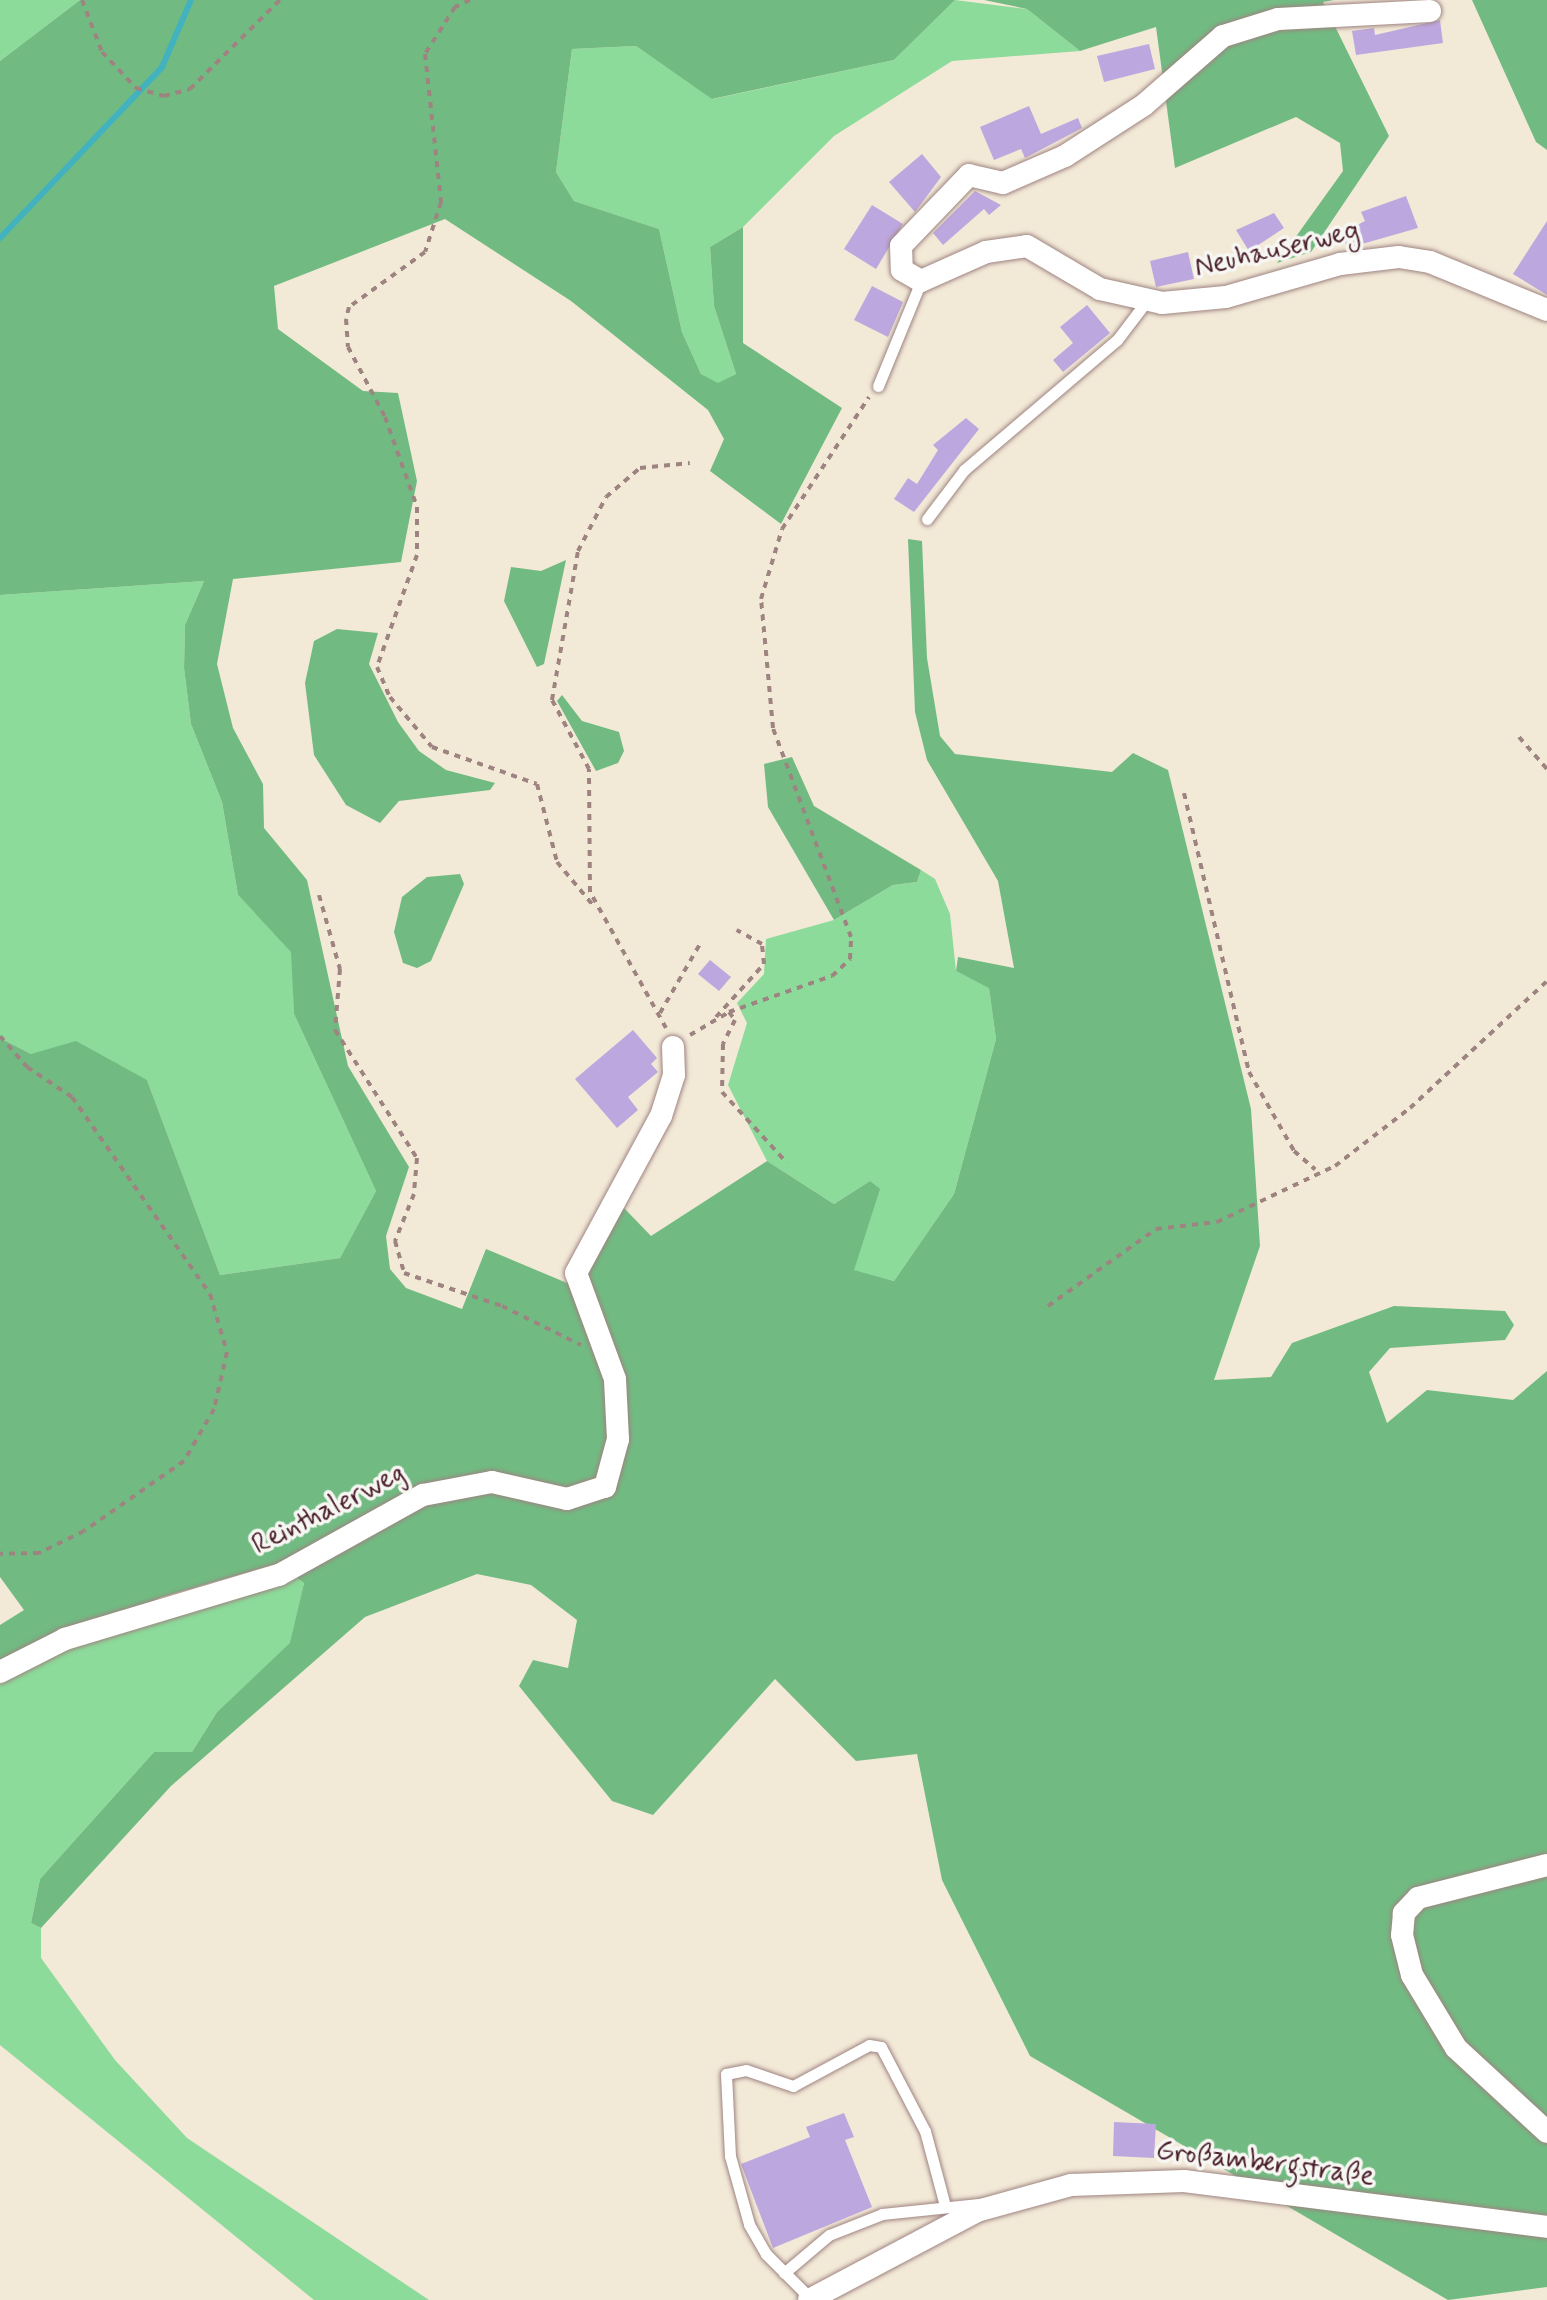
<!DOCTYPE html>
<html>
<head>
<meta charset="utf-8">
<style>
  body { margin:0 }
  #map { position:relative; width:1547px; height:2300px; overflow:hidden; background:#f3e9d7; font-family:Mynerve,sans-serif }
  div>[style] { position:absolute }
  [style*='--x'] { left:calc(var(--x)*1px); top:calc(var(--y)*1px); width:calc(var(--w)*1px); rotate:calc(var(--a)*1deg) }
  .green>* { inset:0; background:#8cdb9a }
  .forest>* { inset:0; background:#71bb82 }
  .stream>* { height:6px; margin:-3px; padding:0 3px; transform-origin:3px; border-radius:3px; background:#43b2bf }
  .building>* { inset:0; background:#bda7df }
  .path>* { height:4px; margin-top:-2px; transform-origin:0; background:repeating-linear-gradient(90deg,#9e8481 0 6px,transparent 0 12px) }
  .roads { filter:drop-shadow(0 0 2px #9e8481) drop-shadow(0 0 2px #9e8481) }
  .service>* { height:11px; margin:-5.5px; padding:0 5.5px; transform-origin:5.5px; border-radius:5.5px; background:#fff }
  .minor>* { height:22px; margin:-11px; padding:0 11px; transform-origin:11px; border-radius:11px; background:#fff }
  span { translate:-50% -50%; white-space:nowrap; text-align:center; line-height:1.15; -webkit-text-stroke:7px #f6f6f2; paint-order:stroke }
  .street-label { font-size:28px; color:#4a1f2b }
</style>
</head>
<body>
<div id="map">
  <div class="green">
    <i style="clip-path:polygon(0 0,80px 0,0 61px)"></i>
    <i style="clip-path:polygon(955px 0,1027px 9px,1080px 51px,952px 61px,834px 136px,743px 227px,710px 247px,714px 306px,736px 374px,718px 384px,701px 374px,682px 332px,659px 229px,574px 201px,556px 172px,572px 49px,636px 46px,713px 99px,894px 60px)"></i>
    <i style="clip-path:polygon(204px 581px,185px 625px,184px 668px,191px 724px,222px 802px,238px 895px,292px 952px,294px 1014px,376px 1191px,340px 1258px,220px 1275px,147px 1080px,31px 1054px,0 1038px,0 595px)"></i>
    <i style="clip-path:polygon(921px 870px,935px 879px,950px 914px,956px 971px,989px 987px,996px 1039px,954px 1194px,894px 1281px,853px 1270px,870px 1181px,834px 1204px,767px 1161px,728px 1085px,747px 1023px,737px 1003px,764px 974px,766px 939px,834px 920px,893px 885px,917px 882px)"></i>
    <i style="clip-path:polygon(290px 1574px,304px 1583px,291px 1643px,217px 1712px,192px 1752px,154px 1752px,40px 1879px,31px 1923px,41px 1928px,41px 1958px,115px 2060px,187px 2138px,429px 2300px,314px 2300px,0 2045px,0 1678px,67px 1645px)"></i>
  </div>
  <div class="forest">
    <i style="clip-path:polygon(80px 0,955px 0,894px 60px,712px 99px,636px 46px,572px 49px,556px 172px,574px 201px,659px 229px,682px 332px,701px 374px,718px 383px,736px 374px,714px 306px,710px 247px,743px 227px,743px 343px,842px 408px,781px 524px,710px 471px,724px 439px,708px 410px,571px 301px,445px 219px,274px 286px,278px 329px,363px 391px,398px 393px,417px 481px,401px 562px,233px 579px,217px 664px,233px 728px,263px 784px,264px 828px,307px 880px,348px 1066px,409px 1167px,386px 1236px,390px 1269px,406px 1288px,462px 1309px,486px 1249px,567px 1283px,589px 1271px,624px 1208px,651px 1236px,767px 1161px,834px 1204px,870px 1181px,880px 1189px,854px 1270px,894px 1281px,954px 1194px,996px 1039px,989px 988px,956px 971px,958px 957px,1014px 968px,998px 881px,927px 760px,915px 712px,908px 539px,922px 541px,927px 658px,940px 736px,955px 754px,1112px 772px,1133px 753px,1168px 770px,1251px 1109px,1260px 1246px,1214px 1380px,1271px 1377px,1292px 1343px,1394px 1306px,1505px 1311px,1514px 1325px,1505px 1340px,1390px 1348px,1369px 1372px,1387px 1423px,1427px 1390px,1513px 1400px,1547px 1371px,1547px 2287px,1448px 2300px,1030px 2056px,942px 1880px,917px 1754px,856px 1761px,775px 1679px,653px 1815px,612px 1801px,519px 1686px,533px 1660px,568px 1668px,577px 1620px,531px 1585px,477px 1574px,365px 1617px,171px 1786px,41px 1928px,31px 1923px,40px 1879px,154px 1752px,192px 1752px,217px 1712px,290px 1643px,304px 1583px,276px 1564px,162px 1597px,0 1665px,0 1625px,24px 1610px,0 1577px,0 1038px,31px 1054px,76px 1041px,147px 1080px,220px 1275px,340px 1258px,376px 1191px,294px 1014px,291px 952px,238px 895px,222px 802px,191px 724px,184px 668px,185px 625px,204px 581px,0 595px,0 61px)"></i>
    <i style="clip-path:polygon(984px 0,1334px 0,1323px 2px,1389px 136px,1311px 252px,1277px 263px,1343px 171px,1340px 143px,1296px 117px,1175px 168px,1156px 27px,1080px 51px,1027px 9px)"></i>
    <i style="clip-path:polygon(1472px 0,1547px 0,1547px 150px,1536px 142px)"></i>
    <i style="clip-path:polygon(566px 560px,544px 664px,537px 667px,504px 601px,511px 567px,541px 571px)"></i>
    <i style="clip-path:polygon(337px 629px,378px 633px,369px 664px,398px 722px,419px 751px,446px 770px,495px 783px,490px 790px,399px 801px,380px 823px,346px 805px,314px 755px,305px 683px,314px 641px)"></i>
    <i style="clip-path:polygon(562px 695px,582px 721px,619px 732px,624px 751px,618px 763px,596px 771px,557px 701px)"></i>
    <i style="clip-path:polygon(792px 757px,814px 806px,921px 870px,917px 882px,893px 885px,834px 920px,768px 807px,764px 764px)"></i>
    <i style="clip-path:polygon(460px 874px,464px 884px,431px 961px,417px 968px,403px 963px,394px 932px,402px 897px,427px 877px)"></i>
  </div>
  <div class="stream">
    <i style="--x:0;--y:238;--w:236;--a:-46.5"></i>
    <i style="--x:162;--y:67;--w:73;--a:-66.6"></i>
  </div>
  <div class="building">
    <i style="clip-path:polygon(1440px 20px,1443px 43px,1356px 55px,1352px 31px,1374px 28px,1375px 35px)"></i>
    <i style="clip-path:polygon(1149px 44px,1155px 69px,1104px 82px,1097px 56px)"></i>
    <i style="clip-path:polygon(1029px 106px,1041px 134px,1078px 118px,1082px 128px,1025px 158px,1021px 149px,994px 160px,980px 127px)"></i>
    <i style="clip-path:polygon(922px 154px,941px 177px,915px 212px,889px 182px)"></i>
    <i style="clip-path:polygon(975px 191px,1001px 205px,989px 215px,984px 209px,943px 245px,933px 233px)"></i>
    <i style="clip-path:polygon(1406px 196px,1418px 228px,1348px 248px,1340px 234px,1365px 221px,1361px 212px)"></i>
    <i style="clip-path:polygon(872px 205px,903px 224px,876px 269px,844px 249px)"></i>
    <i style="clip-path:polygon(1274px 213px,1284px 228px,1249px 251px,1236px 230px)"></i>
    <i style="clip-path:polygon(1547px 221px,1547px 295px,1513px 274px)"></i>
    <i style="clip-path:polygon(1188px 252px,1194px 279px,1156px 287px,1150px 261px)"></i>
    <i style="clip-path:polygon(872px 286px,903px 302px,888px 337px,854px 320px)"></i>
    <i style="clip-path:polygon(1087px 305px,1110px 333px,1063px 372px,1053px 360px,1073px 343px,1060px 327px)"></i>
    <i style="clip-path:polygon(966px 418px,979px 429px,914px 512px,894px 499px,908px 478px,917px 484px,938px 450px,933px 445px)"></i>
    <i style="clip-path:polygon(710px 960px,731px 977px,719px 991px,698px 974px)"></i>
    <i style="clip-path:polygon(633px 1030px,657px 1058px,651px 1064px,658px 1072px,628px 1097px,638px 1110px,617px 1128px,575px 1079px)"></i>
    <i style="clip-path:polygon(844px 2113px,854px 2137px,845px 2140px,872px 2207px,773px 2248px,741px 2164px,810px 2137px,806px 2127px)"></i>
    <i style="clip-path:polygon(1114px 2122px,1156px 2124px,1154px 2158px,1113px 2156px)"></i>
  </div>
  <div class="path">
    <i style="--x:82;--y:0;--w:56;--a:69"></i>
    <i style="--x:102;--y:52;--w:50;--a:46.6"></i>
    <i style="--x:136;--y:88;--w:29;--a:16"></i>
    <i style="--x:164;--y:96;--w:27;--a:-15"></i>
    <i style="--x:190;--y:89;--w:127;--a:-44.7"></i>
    <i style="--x:470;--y:0;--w:17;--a:155"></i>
    <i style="--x:455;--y:7;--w:56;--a:122.6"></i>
    <i style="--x:425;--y:54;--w:149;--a:83.8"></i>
    <i style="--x:441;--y:202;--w:52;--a:107.7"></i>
    <i style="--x:425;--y:252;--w:94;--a:144.1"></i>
    <i style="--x:349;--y:307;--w:12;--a:104"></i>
    <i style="--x:346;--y:319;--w:28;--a:86"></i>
    <i style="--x:348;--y:347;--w:79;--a:62.1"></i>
    <i style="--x:385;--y:417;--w:96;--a:70.4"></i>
    <i style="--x:417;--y:507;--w:48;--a:90"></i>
    <i style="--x:417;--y:555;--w:119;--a:109.7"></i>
    <i style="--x:377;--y:667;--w:33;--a:67"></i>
    <i style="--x:390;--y:697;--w:65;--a:50"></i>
    <i style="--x:432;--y:747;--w:111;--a:19.4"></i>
    <i style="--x:537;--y:784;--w:81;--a:75.6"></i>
    <i style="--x:557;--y:862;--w:55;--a:50.2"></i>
    <i style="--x:1519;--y:737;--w:43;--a:48.8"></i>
    <i style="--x:1184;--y:793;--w:286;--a:76.9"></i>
    <i style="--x:1249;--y:1072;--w:91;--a:60.3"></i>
    <i style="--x:1294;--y:1151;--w:28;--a:41"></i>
    <i style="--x:319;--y:895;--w:77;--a:74.2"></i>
    <i style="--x:340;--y:969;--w:61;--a:94.7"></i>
    <i style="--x:335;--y:1030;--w:152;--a:57.4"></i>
    <i style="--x:417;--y:1158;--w:36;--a:95"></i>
    <i style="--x:414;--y:1194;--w:51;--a:112"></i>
    <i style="--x:395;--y:1241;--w:33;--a:74"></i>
    <i style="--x:404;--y:1273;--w:103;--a:18.6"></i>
    <i style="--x:502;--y:1306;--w:88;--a:26.3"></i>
    <i style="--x:729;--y:1012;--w:10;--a:53"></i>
    <i style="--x:735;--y:1020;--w:27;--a:117"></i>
    <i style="--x:723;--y:1044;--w:48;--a:91.2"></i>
    <i style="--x:722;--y:1092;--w:96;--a:47.5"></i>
    <i style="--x:660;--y:1013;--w:80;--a:-59.9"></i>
    <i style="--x:716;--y:1017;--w:72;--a:-47.8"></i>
    <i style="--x:764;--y:964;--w:20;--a:-96"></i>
    <i style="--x:762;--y:944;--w:29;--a:-151"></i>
    <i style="--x:666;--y:1028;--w:156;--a:-119.2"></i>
    <i style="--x:590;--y:892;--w:123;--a:-90.5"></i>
    <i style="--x:589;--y:769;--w:78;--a:-118.2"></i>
    <i style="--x:552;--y:700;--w:151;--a:-80.1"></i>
    <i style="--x:578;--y:551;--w:61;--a:-62.6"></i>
    <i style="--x:606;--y:497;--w:45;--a:-40.5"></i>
    <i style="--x:640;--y:468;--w:50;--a:-5.7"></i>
    <i style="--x:690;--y:1035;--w:45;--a:-30.5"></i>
    <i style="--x:729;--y:1012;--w:109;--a:-19.3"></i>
    <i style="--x:832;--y:976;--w:25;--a:-43"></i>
    <i style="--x:850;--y:959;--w:22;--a:-87"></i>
    <i style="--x:851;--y:937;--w:223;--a:-110.5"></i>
    <i style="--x:773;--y:728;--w:130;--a:-95.3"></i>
    <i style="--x:761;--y:599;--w:73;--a:-73.3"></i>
    <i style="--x:782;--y:529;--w:158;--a:-56.6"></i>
    <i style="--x:0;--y:1036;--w:41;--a:48.9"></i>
    <i style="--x:27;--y:1067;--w:54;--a:33.7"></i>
    <i style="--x:72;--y:1097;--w:241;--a:55"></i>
    <i style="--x:210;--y:1294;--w:60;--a:73.7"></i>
    <i style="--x:227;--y:1352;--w:58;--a:102.8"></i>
    <i style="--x:214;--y:1409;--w:60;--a:120"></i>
    <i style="--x:184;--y:1461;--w:122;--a:145"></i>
    <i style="--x:84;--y:1531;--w:50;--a:153.9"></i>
    <i style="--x:39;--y:1553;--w:39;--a:179"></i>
    <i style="--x:1048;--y:1306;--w:133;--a:-35.5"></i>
    <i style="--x:1156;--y:1229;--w:61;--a:-6.5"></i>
    <i style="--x:1217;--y:1222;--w:131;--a:-25.4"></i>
    <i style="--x:1335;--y:1166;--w:95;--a:-37.7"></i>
    <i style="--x:1410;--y:1108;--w:187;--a:-42.8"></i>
  </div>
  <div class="roads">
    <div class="service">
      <i style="--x:878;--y:386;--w:113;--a:-67.7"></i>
      <i style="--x:927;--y:519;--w:61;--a:-52.9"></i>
      <i style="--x:964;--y:470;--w:201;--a:-40.4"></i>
      <i style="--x:1117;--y:340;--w:46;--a:-52.9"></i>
      <i style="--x:784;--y:2273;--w:59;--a:-40.2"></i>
      <i style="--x:829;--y:2235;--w:57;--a:-21.6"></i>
      <i style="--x:882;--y:2214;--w:107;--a:-5.9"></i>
      <i style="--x:811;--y:2299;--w:64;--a:-135"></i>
      <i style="--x:766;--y:2254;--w:34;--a:-120"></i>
      <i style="--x:749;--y:2224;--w:71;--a:-105.6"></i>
      <i style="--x:730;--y:2156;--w:82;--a:-92.8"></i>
      <i style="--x:726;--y:2074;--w:20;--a:-11"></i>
      <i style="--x:746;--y:2070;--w:50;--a:18.8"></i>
      <i style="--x:793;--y:2086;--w:86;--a:-28.3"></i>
      <i style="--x:869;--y:2045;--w:12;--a:9"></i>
      <i style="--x:881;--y:2047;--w:95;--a:62.4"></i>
      <i style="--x:925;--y:2131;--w:73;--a:75"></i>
    </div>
    <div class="minor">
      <i style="--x:1430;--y:11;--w:152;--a:177"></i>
      <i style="--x:1278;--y:19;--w:58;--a:162.8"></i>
      <i style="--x:1223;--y:36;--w:105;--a:138.9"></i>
      <i style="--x:1144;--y:105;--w:94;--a:147.2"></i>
      <i style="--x:1065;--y:156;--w:68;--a:156.5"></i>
      <i style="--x:1003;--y:183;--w:35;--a:-167"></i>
      <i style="--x:969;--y:175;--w:98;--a:133.8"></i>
      <i style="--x:901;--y:246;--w:24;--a:88"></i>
      <i style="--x:902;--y:270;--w:22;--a:30"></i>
      <i style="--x:921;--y:281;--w:71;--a:-24"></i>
      <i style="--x:986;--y:252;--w:41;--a:-8.3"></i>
      <i style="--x:1027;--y:246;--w:85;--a:30.5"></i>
      <i style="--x:1100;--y:289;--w:64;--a:12.7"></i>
      <i style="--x:1162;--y:303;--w:64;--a:-5.4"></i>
      <i style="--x:1226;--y:297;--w:119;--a:-16.1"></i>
      <i style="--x:1340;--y:264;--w:59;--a:-6.8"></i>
      <i style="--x:1399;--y:257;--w:31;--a:9"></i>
      <i style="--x:1430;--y:262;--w:126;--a:22.3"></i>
      <i style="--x:0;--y:1672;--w:73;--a:-26.9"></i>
      <i style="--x:65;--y:1639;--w:223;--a:-16.7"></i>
      <i style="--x:279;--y:1575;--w:165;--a:-29.1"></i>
      <i style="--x:423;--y:1495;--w:70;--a:-10.7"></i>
      <i style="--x:492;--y:1482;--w:77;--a:12.8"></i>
      <i style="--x:567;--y:1499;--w:40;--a:-18"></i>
      <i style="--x:605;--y:1487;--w:50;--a:-74.8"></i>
      <i style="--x:618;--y:1439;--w:60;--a:-92.9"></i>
      <i style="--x:615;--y:1379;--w:113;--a:-110.2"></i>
      <i style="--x:576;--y:1273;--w:179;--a:-61.6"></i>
      <i style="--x:661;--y:1116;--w:43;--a:-72.4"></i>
      <i style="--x:674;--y:1075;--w:28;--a:-92"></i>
      <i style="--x:1547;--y:1865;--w:133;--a:165.7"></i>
      <i style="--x:1418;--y:1898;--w:21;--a:133"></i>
      <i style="--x:1404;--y:1913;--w:22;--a:95"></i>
      <i style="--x:1402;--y:1935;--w:41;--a:76"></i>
      <i style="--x:1412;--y:1975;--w:85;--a:58.9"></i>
      <i style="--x:1456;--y:2048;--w:124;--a:42.7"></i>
      <i style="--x:809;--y:2300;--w:190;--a:-27.9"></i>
      <i style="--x:977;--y:2211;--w:98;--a:-15.5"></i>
      <i style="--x:1071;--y:2185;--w:113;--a:-2"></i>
      <i style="--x:1184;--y:2181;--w:366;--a:7.2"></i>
    </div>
  </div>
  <div class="street-label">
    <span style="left:1277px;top:250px;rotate:-13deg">Neuhauserweg</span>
    <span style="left:329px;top:1510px;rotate:-27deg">Reinthalerweg</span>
    <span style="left:1265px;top:2164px;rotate:7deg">Großambergstraße</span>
  </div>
</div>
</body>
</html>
